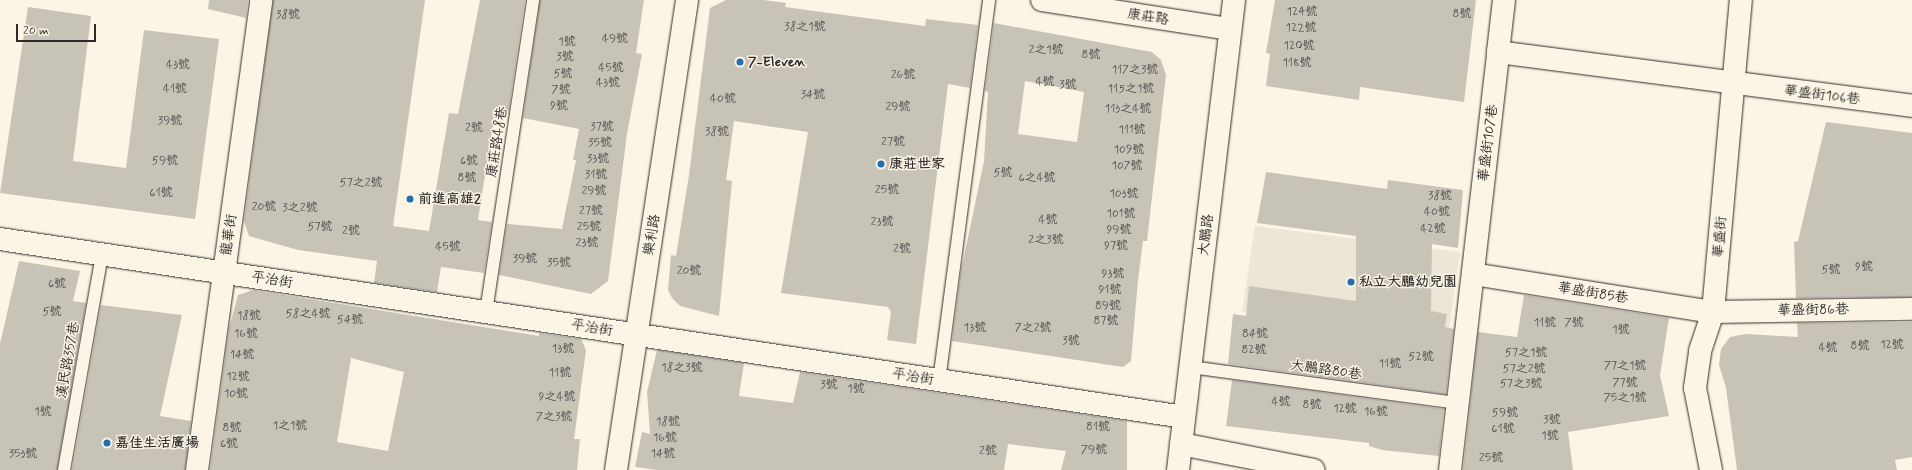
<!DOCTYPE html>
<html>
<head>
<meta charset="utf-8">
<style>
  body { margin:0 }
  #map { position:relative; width:1912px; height:470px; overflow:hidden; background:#fcf5e5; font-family:Mynerve,"LXGW WenKai TC",sans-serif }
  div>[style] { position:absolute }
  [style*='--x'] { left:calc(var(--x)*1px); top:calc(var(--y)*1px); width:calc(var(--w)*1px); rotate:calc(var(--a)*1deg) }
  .built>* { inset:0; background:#ece6d7 }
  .building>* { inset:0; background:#c8c3b7 }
  .roads { filter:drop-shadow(0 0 1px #2b2b2b) drop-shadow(0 0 1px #2b2b2b) }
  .lane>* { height:12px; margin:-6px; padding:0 6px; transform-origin:6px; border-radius:6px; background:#fcf5e5 }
  .street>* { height:22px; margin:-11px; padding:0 11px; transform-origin:11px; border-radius:11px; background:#fcf5e5 }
  .dots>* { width:11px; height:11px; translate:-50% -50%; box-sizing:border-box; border:2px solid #fcf5e5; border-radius:50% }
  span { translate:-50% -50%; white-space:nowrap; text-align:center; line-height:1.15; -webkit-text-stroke:3px #fcf5e5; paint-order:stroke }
  .number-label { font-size:12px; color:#52514e }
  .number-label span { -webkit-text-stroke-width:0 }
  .street-label { font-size:14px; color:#2b2b2b }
  .poi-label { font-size:14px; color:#2b2b2b; font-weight:700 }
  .left { translate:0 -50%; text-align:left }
  .scale { position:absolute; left:16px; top:24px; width:80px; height:18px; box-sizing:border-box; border:2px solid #2b2b2b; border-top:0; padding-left:5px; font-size:12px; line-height:14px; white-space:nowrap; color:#2b2b2b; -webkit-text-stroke:3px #fcf5e5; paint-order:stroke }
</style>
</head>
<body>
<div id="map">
  <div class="built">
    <i style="clip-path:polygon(1255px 226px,1460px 252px,1447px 344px,1242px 312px)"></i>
  </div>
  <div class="building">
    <i style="clip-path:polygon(209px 0,248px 0,246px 18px,208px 9px)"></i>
    <i style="clip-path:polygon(273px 0,425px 0,393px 226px,429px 231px,449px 113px,458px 114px,480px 0,525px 0,508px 115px,495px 112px,478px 220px,492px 222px,484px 273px,441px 267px,437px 292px,374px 283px,377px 261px,298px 250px,249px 236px,244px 221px)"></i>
    <i style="clip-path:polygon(540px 0,644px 0,636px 53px,642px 54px,627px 134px,608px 281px,591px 294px,499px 275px,507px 224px,562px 229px,576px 160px,573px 160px,579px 129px,523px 118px)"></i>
    <i style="clip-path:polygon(726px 0,763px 0,786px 3px,785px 7px,925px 26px,926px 19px,978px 25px,970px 88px,948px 84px,916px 344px,887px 340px,891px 312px,888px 307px,781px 293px,808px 132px,734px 121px,726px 180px,732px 181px,719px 316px,680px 306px,672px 298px,668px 290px,671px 255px,676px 256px,689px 175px,710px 8px)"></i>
    <i style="clip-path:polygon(1275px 0,1476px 0,1464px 102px,1360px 87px,1359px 100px,1266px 86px,1270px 54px,1266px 53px)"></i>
    <i style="clip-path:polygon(28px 7px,91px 16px,73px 161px,126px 168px,144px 30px,219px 39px,195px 219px,0 193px)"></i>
    <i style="clip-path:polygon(evenodd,994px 23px,1152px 52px,1161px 60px,1166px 75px,1147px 241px,1143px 241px,1138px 280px,1131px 361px,1123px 367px,952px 341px,961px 271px,984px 161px,988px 92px,985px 91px,994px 23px,1025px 81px,1084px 92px,1077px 142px,1018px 134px,1025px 81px)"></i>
    <i style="clip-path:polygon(1826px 122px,1912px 133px,1912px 297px,1796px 298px,1794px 242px,1798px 241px)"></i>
    <i style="clip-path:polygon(1266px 172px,1387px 189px,1388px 180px,1463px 190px,1458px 248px,1432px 244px,1431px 311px,1447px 314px,1445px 327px,1454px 329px,1446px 394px,1228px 364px,1233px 314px,1246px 316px,1249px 286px,1356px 301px,1356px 236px,1257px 223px)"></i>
    <i style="clip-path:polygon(19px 261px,80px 271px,73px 301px,86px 303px,57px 470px,0 470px,0 344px)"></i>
    <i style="clip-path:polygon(evenodd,253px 290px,539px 336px,539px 333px,581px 339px,586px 350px,574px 439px,580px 439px,577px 470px,210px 470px,229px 328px,238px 295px,253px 290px,351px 358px,404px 372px,388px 451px,337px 442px,351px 358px)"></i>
    <i style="clip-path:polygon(1524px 295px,1669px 318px,1660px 375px,1669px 416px,1568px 432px,1573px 470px,1463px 470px,1478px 332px,1517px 337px)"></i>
    <i style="clip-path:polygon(101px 305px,182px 315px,160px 416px,191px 421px,185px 470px,72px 470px)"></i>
    <i style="clip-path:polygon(1912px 322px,1912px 457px,1895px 460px,1897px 470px,1737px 470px,1726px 388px,1719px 365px,1721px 349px,1730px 337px,1746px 334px,1798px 337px,1797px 323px)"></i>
    <i style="clip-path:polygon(657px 350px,744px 363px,739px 396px,793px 403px,800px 372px,1127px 421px,1127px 470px,1061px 470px,1066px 451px,1008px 444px,1004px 470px,657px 470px,635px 467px,642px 432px,650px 434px,647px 392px)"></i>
    <i style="clip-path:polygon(1232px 380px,1444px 409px,1439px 456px,1382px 450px,1369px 446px,1369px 443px,1226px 426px)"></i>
  </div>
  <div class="roads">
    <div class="lane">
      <i style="--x:486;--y:312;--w:316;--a:-81.4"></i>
      <i style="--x:1191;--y:367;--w:269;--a:7.7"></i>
      <i style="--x:939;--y:381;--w:384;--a:-82.5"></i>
      <i style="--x:64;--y:470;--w:219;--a:-80"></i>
    </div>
    <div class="street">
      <i style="--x:1042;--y:0;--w:190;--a:8.8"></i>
      <i style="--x:1498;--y:52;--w:52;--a:-83.4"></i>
      <i style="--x:0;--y:239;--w:1197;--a:8.55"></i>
      <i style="--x:1473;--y:274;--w:243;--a:9"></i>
      <i style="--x:1713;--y:312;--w:199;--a:-0.9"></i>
      <i style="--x:1181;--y:444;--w:135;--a:11.1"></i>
      <i style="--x:197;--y:470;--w:474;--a:-82.2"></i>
      <i style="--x:616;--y:470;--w:475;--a:-81.4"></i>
      <i style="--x:1178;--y:470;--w:473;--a:-83.2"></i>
      <i style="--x:1450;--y:470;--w:421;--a:-83.4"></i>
      <i style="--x:1498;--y:52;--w:418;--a:7.4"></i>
      <i style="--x:1711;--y:470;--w:84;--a:-101"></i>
      <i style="--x:1695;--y:388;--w:37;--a:-82"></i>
      <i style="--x:1700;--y:351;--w:41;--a:-71.6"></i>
      <i style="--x:1713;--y:312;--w:313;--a:-84.9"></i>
    </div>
  </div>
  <div class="dots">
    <i style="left:740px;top:62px;background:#1f6fb2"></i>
    <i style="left:881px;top:164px;background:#1f6fb2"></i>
    <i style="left:410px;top:199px;background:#1f6fb2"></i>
    <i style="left:1351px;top:282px;background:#1f6fb2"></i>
    <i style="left:107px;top:443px;background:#1f6fb2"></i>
  </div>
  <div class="number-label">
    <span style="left:1302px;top:13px">124號</span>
    <span style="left:1462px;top:15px">8號</span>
    <span style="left:288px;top:16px">38號</span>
    <span style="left:805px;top:28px">38之1號</span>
    <span style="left:1301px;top:29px">122號</span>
    <span style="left:615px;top:40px">49號</span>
    <span style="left:567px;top:43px">1號</span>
    <span style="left:1299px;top:47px">120號</span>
    <span style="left:1046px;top:51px">2之1號</span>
    <span style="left:1091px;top:56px">8號</span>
    <span style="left:565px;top:58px">3號</span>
    <span style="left:1297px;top:64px">118號</span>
    <span style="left:178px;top:66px">43號</span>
    <span style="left:611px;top:69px">45號</span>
    <span style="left:1135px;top:71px">117之3號</span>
    <span style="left:563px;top:75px">5號</span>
    <span style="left:903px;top:76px">26號</span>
    <span style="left:1045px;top:83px">4號</span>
    <span style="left:608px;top:84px">43號</span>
    <span style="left:1068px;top:86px">3號</span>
    <span style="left:175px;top:90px">41號</span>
    <span style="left:1131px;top:90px">115之1號</span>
    <span style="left:561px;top:91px">7號</span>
    <span style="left:813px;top:96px">34號</span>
    <span style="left:723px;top:100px">40號</span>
    <span style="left:559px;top:107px">9號</span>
    <span style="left:898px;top:108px">29號</span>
    <span style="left:1128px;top:110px">113之4號</span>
    <span style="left:170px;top:122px">39號</span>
    <span style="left:602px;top:128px">37號</span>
    <span style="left:474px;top:129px">2號</span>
    <span style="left:1132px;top:131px">111號</span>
    <span style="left:717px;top:133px">38號</span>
    <span style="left:893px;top:143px">27號</span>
    <span style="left:600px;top:144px">35號</span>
    <span style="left:1129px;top:151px">109號</span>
    <span style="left:598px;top:160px">33號</span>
    <span style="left:165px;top:162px">59號</span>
    <span style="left:469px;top:162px">6號</span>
    <span style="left:1127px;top:167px">107號</span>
    <span style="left:1003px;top:174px">5號</span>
    <span style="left:596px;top:176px">31號</span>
    <span style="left:467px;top:179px">8號</span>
    <span style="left:1037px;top:179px">6之4號</span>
    <span style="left:361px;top:184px">57之2號</span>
    <span style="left:887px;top:191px">25號</span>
    <span style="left:594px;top:192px">29號</span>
    <span style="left:161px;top:194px">61號</span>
    <span style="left:1124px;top:195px">103號</span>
    <span style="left:1440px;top:197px">38號</span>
    <span style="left:264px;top:208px">20號</span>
    <span style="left:300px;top:209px">3之2號</span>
    <span style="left:591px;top:212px">27號</span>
    <span style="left:1437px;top:213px">40號</span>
    <span style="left:1121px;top:215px">101號</span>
    <span style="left:1048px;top:221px">4號</span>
    <span style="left:882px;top:223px">23號</span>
    <span style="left:320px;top:228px">57號</span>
    <span style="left:589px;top:228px">25號</span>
    <span style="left:1433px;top:230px">42號</span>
    <span style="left:1119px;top:231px">99號</span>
    <span style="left:351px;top:232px">2號</span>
    <span style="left:1046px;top:241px">2之3號</span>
    <span style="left:587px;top:244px">23號</span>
    <span style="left:1116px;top:247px">97號</span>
    <span style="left:448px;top:248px">45號</span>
    <span style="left:902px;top:250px">2號</span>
    <span style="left:525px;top:260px">39號</span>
    <span style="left:559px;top:264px">35號</span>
    <span style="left:1864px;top:268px">9號</span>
    <span style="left:1831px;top:271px">5號</span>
    <span style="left:689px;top:272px">20號</span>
    <span style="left:1113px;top:275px">93號</span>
    <span style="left:57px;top:285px">6號</span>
    <span style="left:1110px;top:291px">91號</span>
    <span style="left:1108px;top:307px">89號</span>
    <span style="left:52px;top:313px">5號</span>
    <span style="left:308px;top:315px">58之4號</span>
    <span style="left:249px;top:317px">18號</span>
    <span style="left:350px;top:321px">54號</span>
    <span style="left:1106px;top:322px">87號</span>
    <span style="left:1545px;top:324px">11號</span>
    <span style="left:1574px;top:324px">7號</span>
    <span style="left:975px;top:329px">13號</span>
    <span style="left:1033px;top:329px">7之2號</span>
    <span style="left:1621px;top:331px">1號</span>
    <span style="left:246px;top:335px">16號</span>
    <span style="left:1255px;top:335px">84號</span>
    <span style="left:1071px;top:342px">3號</span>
    <span style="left:1892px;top:346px">12號</span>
    <span style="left:1860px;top:347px">8號</span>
    <span style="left:1828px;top:349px">4號</span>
    <span style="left:563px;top:350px">13號</span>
    <span style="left:1254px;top:351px">82號</span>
    <span style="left:1526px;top:354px">57之1號</span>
    <span style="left:242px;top:356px">14號</span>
    <span style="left:1421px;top:358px">52號</span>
    <span style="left:1390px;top:365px">11號</span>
    <span style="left:1625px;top:367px">77之1號</span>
    <span style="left:682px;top:369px">18之3號</span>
    <span style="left:1524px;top:370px">57之2號</span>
    <span style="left:560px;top:374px">11號</span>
    <span style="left:238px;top:378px">12號</span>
    <span style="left:1625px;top:384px">77號</span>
    <span style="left:1521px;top:385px">57之3號</span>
    <span style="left:829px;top:386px">3號</span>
    <span style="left:856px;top:390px">1號</span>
    <span style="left:236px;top:395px">10號</span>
    <span style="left:557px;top:398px">9之4號</span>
    <span style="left:1625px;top:399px">75之1號</span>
    <span style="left:1281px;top:403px">4號</span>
    <span style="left:1312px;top:406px">8號</span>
    <span style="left:1345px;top:410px">12號</span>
    <span style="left:43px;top:413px">1號</span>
    <span style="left:1376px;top:413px">16號</span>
    <span style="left:1505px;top:414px">59號</span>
    <span style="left:554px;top:418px">7之3號</span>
    <span style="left:1552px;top:421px">3號</span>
    <span style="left:668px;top:423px">18號</span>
    <span style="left:290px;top:427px">1之1號</span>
    <span style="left:1098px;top:428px">81號</span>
    <span style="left:232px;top:429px">8號</span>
    <span style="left:1503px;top:430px">61號</span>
    <span style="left:1550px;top:437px">1號</span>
    <span style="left:665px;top:439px">16號</span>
    <span style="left:229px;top:445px">6號</span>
    <span style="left:1094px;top:451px">79號</span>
    <span style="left:988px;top:452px">2號</span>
    <span style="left:23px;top:455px">353號</span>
    <span style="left:663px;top:455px">14號</span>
    <span style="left:1491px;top:459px">25號</span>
  </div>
  <div class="street-label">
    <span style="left:1148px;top:17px;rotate:9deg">康莊路</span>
    <span style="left:1822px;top:95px;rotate:7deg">華盛街106巷</span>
    <span style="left:497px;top:142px;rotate:-81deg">康莊路48巷</span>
    <span style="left:1488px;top:143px;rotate:-83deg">華盛街107巷</span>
    <span style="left:229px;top:235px;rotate:-82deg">龍華街</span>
    <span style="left:652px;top:235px;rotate:-81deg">樂利路</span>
    <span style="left:1206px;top:235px;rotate:-83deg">大鵬路</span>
    <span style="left:1720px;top:237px;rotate:-85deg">華盛街</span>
    <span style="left:272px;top:280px;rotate:9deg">平治街</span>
    <span style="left:1593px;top:293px;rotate:9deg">華盛街85巷</span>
    <span style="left:1813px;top:310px;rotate:-1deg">華盛街86巷</span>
    <span style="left:592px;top:328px;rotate:9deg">平治街</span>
    <span style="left:68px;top:360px;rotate:-80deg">漢民路357巷</span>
    <span style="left:1326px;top:370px;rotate:8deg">大鵬路80巷</span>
    <span style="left:913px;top:377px;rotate:9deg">平治街</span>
  </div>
  <div class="poi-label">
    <span class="left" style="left:748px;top:62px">7-Eleven</span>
    <span class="left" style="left:889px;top:164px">康莊世家</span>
    <span class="left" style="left:418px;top:199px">前進高雄2</span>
    <span class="left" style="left:1359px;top:282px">私立大鵬幼兒園</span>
    <span class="left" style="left:115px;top:443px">嘉佳生活廣場</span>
  </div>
  <div class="scale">20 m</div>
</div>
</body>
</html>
